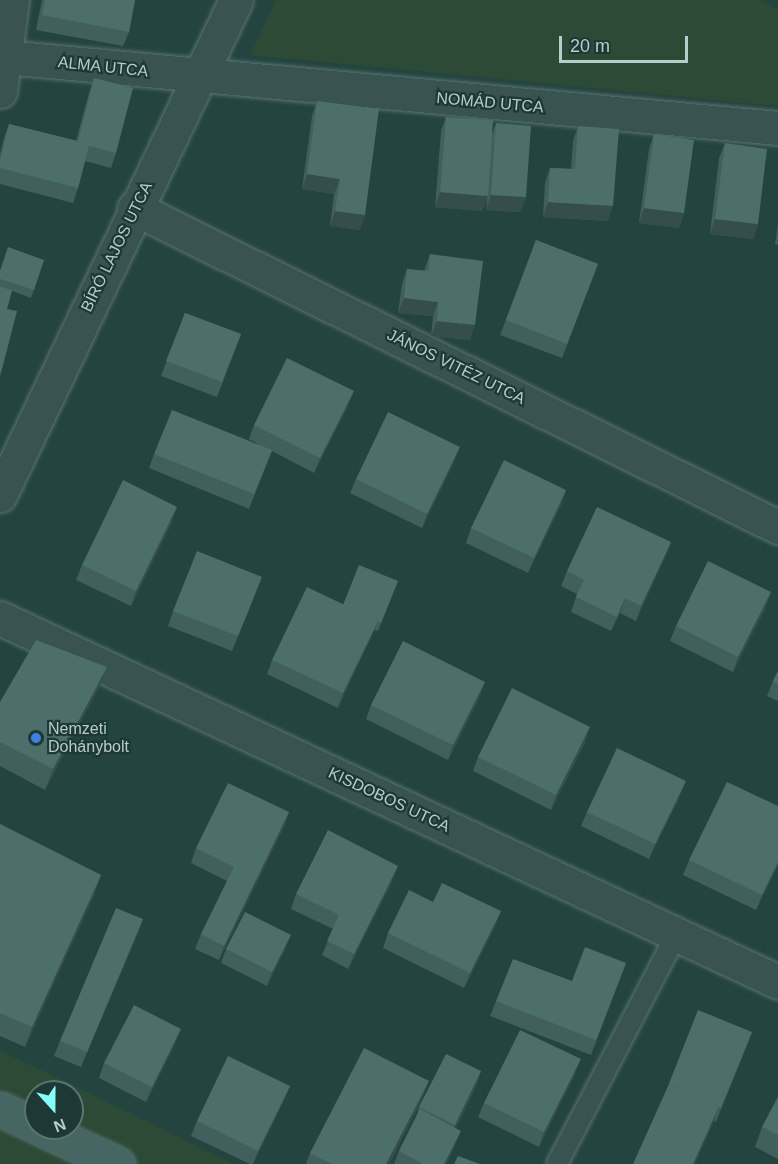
<!DOCTYPE html>
<html>
<head>
<meta charset="utf-8">
<style>
  body { margin:0 }
  #map { position:relative; width:778px; height:1164px; overflow:hidden; background:#244440; font-family:Arial,sans-serif }
  div>[style] { position:absolute }
  [style*='--x'] { left:calc(var(--x)*1px); top:calc(var(--y)*1px); width:calc(var(--w)*1px); rotate:calc(var(--a)*1deg) }
  .green>* { inset:0; background:#2c4a36 }
  .roads { filter:drop-shadow(0 0 2px #597370) drop-shadow(0 0 2px #597370) }
  .lane>* { height:20px; margin:-10px; padding:0 10px; transform-origin:10px; border-radius:10px; background:#385350 }
  .street>* { height:33px; margin:-16.5px; padding:0 16.5px; transform-origin:16.5px; border-radius:16.5px; background:#385350 }
  .secondary>* { height:33px; margin:-16.5px; padding:0 16.5px; transform-origin:16.5px; border-radius:16.5px; background:#466664 }
  .wall>* { inset:0; background:#415f5c }
  .shaded-wall>* { inset:0; background:#354e4b }
  .building>* { inset:0; background:#4c6f6b }
  .dots>* { width:16px; height:16px; translate:-50% -50%; box-sizing:border-box; border:3px solid #1d3835; border-radius:50% }
  span { translate:-50% -50%; white-space:nowrap; text-align:center; line-height:1.15; -webkit-text-stroke:4.5px #1d3835; paint-order:stroke }
  .street-label { font-size:16px; color:#b5cdcb }
  .poi-label { font-size:16px; color:#b5cdcb }
  .left { translate:0 -50%; text-align:left }
  .north { position:absolute; left:24px; top:1080px; width:60px; height:60px; box-sizing:border-box; background:#1d3835; border:2px solid #5a7471; border-radius:50%; rotate:159deg; font-size:16px; font-weight:700; line-height:24px; text-align:center; color:#b5cdcb }
  .north::after { content:''; display:block; margin:auto; width:21px; height:27px; background:#88fff6; clip-path:polygon(50% 0,100% 100%,50% 72%,0 100%) }
  .scale { position:absolute; left:559px; top:36px; width:129px; height:27px; box-sizing:border-box; border:3px solid #b5cdcb; border-top:0; padding-left:8px; font-size:18px; line-height:21px; white-space:nowrap; color:#b5cdcb; -webkit-text-stroke:4px #1d3835; paint-order:stroke }
</style>
</head>
<body>
<div id="map">
  <div class="green">
    <i style="clip-path:polygon(276px 0,759px 0,778px 9px,778px 106px,250px 55px)"></i>
    <i style="clip-path:polygon(evenodd,0 1051px,44px 1071px,234px 1164px,0 1164px,0 1051px,36px 1092px,72px 1092px,72px 1128px,36px 1128px,36px 1092px)"></i>
  </div>
  <div class="roads">
    <div class="lane">
      <i style="--x:557;--y:1164;--w:258;--a:-62.5"></i>
    </div>
    <div class="street">
      <i style="--x:5;--y:57;--w:776;--a:5.25"></i>
      <i style="--x:0;--y:91;--w:92;--a:-82.5"></i>
      <i style="--x:134;--y:208;--w:719;--a:26.35"></i>
      <i style="--x:0;--y:495;--w:548;--a:-64.51"></i>
      <i style="--x:0;--y:618;--w:859;--a:25.07"></i>
    </div>
    <div class="secondary">
      <i style="--x:0;--y:1109;--w:40;--a:25"></i>
      <i style="--x:40;--y:1128;--w:86;--a:24.8"></i>
    </div>
  </div>
  <div class="wall">
    <i style="clip-path:polygon(42px 0,135px 0,129px 32px,123px 46px,36px 30px)"></i>
    <i style="clip-path:polygon(94px 78px,116px 153px,111px 168px,85px 161px,78px 188px,73px 203px,0 184px,0 154px,4px 138px,9px 124px,76px 141px,89px 93px)"></i>
    <i style="clip-path:polygon(317px 101px,360px 230px,330px 226px,334px 194px,302px 189px,312px 116px)"></i>
    <i style="clip-path:polygon(446px 117px,492px 134px,496px 123px,526px 197px,520px 212px,486px 210px,487px 199px,482px 211px,435px 207px,441px 131px)"></i>
    <i style="clip-path:polygon(578px 126px,608px 221px,543px 217px,545px 183px,550px 168px,571px 169px,573px 141px)"></i>
    <i style="clip-path:polygon(654px 134px,684px 213px,679px 228px,639px 223px,649px 149px)"></i>
    <i style="clip-path:polygon(725px 143px,758px 224px,753px 239px,710px 234px,719px 158px)"></i>
    <i style="clip-path:polygon(778px 224px,778px 245px,775px 244px)"></i>
    <i style="clip-path:polygon(536px 240px,598px 264px,562px 358px,500px 335px)"></i>
    <i style="clip-path:polygon(430px 254px,470px 340px,431px 336px,433px 316px,398px 313px,402px 284px,407px 269px,424px 271px)"></i>
    <i style="clip-path:polygon(44px 260px,31px 298px,12px 291px,7px 309px,1px 373px,0 376px,0 270px)"></i>
    <i style="clip-path:polygon(185px 313px,241px 334px,217px 397px,161px 376px)"></i>
    <i style="clip-path:polygon(348px 406px,314px 473px,272px 451px,249px 509px,149px 468px,154px 454px,260px 445px,249px 439px,254px 425px)"></i>
    <i style="clip-path:polygon(454px 462px,422px 528px,350px 493px,356px 479px)"></i>
    <i style="clip-path:polygon(566px 490px,561px 505px,528px 573px,466px 543px,471px 528px)"></i>
    <i style="clip-path:polygon(172px 522px,131px 606px,76px 580px,82px 565px)"></i>
    <i style="clip-path:polygon(671px 542px,665px 557px,636px 621px,620px 613px,611px 631px,571px 612px,577px 594px,561px 586px,567px 571px)"></i>
    <i style="clip-path:polygon(398px 581px,378px 631px,374px 630px,338px 708px,267px 674px,272px 660px,343px 605px)"></i>
    <i style="clip-path:polygon(256px 592px,232px 651px,168px 626px,173px 611px)"></i>
    <i style="clip-path:polygon(766px 607px,733px 672px,670px 641px,676px 626px)"></i>
    <i style="clip-path:polygon(107px 667px,99px 687px,45px 790px,0 766px,0 702px)"></i>
    <i style="clip-path:polygon(778px 671px,778px 701px,767px 696px,773px 681px)"></i>
    <i style="clip-path:polygon(480px 696px,448px 760px,366px 719px,371px 705px)"></i>
    <i style="clip-path:polygon(585px 742px,551px 810px,473px 771px,478px 757px)"></i>
    <i style="clip-path:polygon(680px 796px,649px 859px,581px 826px,587px 812px)"></i>
    <i style="clip-path:polygon(778px 806px,778px 865px,756px 910px,683px 875px,689px 860px)"></i>
    <i style="clip-path:polygon(289px 812px,284px 827px,219px 960px,195px 949px,201px 934px,227px 881px,191px 863px,196px 848px)"></i>
    <i style="clip-path:polygon(0 824px,101px 875px,94px 895px,25px 1047px,0 1036px)"></i>
    <i style="clip-path:polygon(393px 880px,348px 969px,322px 955px,333px 929px,291px 909px,296px 894px)"></i>
    <i style="clip-path:polygon(433px 902px,501px 911px,495px 926px,464px 988px,383px 948px,388px 933px)"></i>
    <i style="clip-path:polygon(143px 919px,81px 1067px,54px 1056px,60px 1041px)"></i>
    <i style="clip-path:polygon(226px 949px,285px 949px,267px 986px,221px 963px)"></i>
    <i style="clip-path:polygon(626px 963px,591px 1055px,490px 1016px,496px 1001px,572px 981px)"></i>
    <i style="clip-path:polygon(752px 1032px,716px 1122px,713px 1121px,695px 1164px,633px 1164px)"></i>
    <i style="clip-path:polygon(175px 1044px,146px 1102px,99px 1078px,104px 1063px)"></i>
    <i style="clip-path:polygon(481px 1071px,476px 1086px,456px 1128px,455px 1145px,446px 1164px,394px 1164px,399px 1151px,416px 1117px,419px 1107px)"></i>
    <i style="clip-path:polygon(575px 1074px,539px 1147px,478px 1117px,484px 1103px)"></i>
    <i style="clip-path:polygon(290px 1086px,284px 1100px,253px 1164px,250px 1164px,191px 1136px,197px 1121px)"></i>
    <i style="clip-path:polygon(778px 1097px,778px 1159px,755px 1147px,762px 1127px)"></i>
    <i style="clip-path:polygon(421px 1101px,389px 1164px,306px 1164px,310px 1153px)"></i>
  </div>
  <div class="shaded-wall">
    <i style="clip-path:polygon(307px 174px,340px 179px,334px 194px,302px 189px)"></i>
    <i style="clip-path:polygon(440px 192px,488px 196px,482px 211px,435px 207px)"></i>
    <i style="clip-path:polygon(491px 195px,526px 197px,520px 212px,486px 210px)"></i>
    <i style="clip-path:polygon(548px 202px,613px 206px,608px 221px,543px 217px)"></i>
    <i style="clip-path:polygon(644px 208px,684px 213px,679px 228px,639px 223px)"></i>
    <i style="clip-path:polygon(335px 211px,365px 215px,360px 230px,330px 226px)"></i>
    <i style="clip-path:polygon(715px 219px,758px 224px,753px 239px,710px 234px)"></i>
    <i style="clip-path:polygon(404px 298px,438px 302px,433px 316px,398px 313px)"></i>
    <i style="clip-path:polygon(437px 321px,475px 325px,470px 340px,431px 336px)"></i>
    <i style="clip-path:polygon(354px 391px,348px 406px,314px 473px,320px 458px)"></i>
    <i style="clip-path:polygon(460px 447px,454px 462px,422px 528px,427px 514px)"></i>
    <i style="clip-path:polygon(566px 490px,561px 505px,528px 573px,534px 558px)"></i>
    <i style="clip-path:polygon(177px 507px,172px 522px,131px 606px,136px 591px)"></i>
    <i style="clip-path:polygon(671px 542px,665px 557px,636px 621px,641px 606px)"></i>
    <i style="clip-path:polygon(771px 592px,766px 607px,733px 672px,738px 657px)"></i>
    <i style="clip-path:polygon(625px 598px,620px 613px,611px 631px,617px 617px)"></i>
    <i style="clip-path:polygon(378px 621px,372px 636px,338px 708px,343px 693px)"></i>
    <i style="clip-path:polygon(107px 667px,99px 687px,45px 790px,53px 769px)"></i>
    <i style="clip-path:polygon(485px 682px,480px 696px,448px 760px,453px 745px)"></i>
    <i style="clip-path:polygon(590px 727px,585px 742px,551px 810px,556px 795px)"></i>
    <i style="clip-path:polygon(686px 781px,680px 796px,649px 859px,655px 844px)"></i>
    <i style="clip-path:polygon(289px 812px,284px 827px,219px 960px,224px 946px)"></i>
    <i style="clip-path:polygon(778px 862px,778px 865px,756px 910px,762px 895px)"></i>
    <i style="clip-path:polygon(398px 866px,393px 880px,348px 969px,354px 954px)"></i>
    <i style="clip-path:polygon(101px 875px,94px 895px,25px 1047px,32px 1027px)"></i>
    <i style="clip-path:polygon(501px 911px,495px 926px,464px 988px,470px 973px)"></i>
    <i style="clip-path:polygon(143px 919px,138px 934px,81px 1067px,87px 1052px)"></i>
    <i style="clip-path:polygon(291px 935px,285px 949px,267px 986px,272px 972px)"></i>
    <i style="clip-path:polygon(181px 1029px,175px 1044px,146px 1102px,152px 1087px)"></i>
    <i style="clip-path:polygon(752px 1032px,747px 1047px,716px 1122px,721px 1108px)"></i>
    <i style="clip-path:polygon(581px 1059px,575px 1074px,539px 1147px,544px 1132px)"></i>
    <i style="clip-path:polygon(481px 1071px,476px 1086px,450px 1140px,455px 1125px)"></i>
    <i style="clip-path:polygon(429px 1081px,421px 1101px,389px 1164px,386px 1164px)"></i>
    <i style="clip-path:polygon(290px 1086px,284px 1100px,253px 1164px,258px 1151px)"></i>
    <i style="clip-path:polygon(719px 1106px,712px 1126px,695px 1164px,693px 1164px)"></i>
    <i style="clip-path:polygon(461px 1131px,455px 1145px,446px 1164px,444px 1164px)"></i>
  </div>
  <div class="building">
    <i style="clip-path:polygon(45px 0,135px 0,129px 32px,42px 15px)"></i>
    <i style="clip-path:polygon(94px 78px,133px 88px,116px 153px,89px 146px,78px 188px,0 168px,0 161px,9px 124px,78px 141px)"></i>
    <i style="clip-path:polygon(317px 101px,379px 109px,365px 215px,335px 211px,340px 179px,307px 174px)"></i>
    <i style="clip-path:polygon(446px 117px,493px 120px,488px 196px,440px 192px)"></i>
    <i style="clip-path:polygon(496px 123px,531px 126px,526px 197px,491px 195px)"></i>
    <i style="clip-path:polygon(578px 126px,619px 129px,613px 206px,548px 202px,550px 168px,575px 169px)"></i>
    <i style="clip-path:polygon(654px 134px,694px 140px,684px 213px,644px 208px)"></i>
    <i style="clip-path:polygon(725px 143px,767px 149px,758px 224px,715px 219px)"></i>
    <i style="clip-path:polygon(536px 240px,598px 264px,567px 344px,506px 320px)"></i>
    <i style="clip-path:polygon(8px 247px,44px 260px,34px 290px,0 279px,0 271px)"></i>
    <i style="clip-path:polygon(430px 254px,483px 261px,475px 325px,437px 321px,438px 302px,404px 298px,407px 269px,428px 271px)"></i>
    <i style="clip-path:polygon(0 287px,12px 290px,7px 309px,17px 311px,1px 373px,0 372px)"></i>
    <i style="clip-path:polygon(185px 313px,241px 334px,222px 382px,166px 361px)"></i>
    <i style="clip-path:polygon(287px 358px,354px 391px,320px 458px,254px 425px)"></i>
    <i style="clip-path:polygon(172px 410px,272px 450px,254px 494px,154px 454px)"></i>
    <i style="clip-path:polygon(388px 412px,460px 447px,427px 514px,356px 479px)"></i>
    <i style="clip-path:polygon(504px 460px,566px 490px,534px 558px,471px 528px)"></i>
    <i style="clip-path:polygon(123px 480px,177px 507px,136px 591px,82px 565px)"></i>
    <i style="clip-path:polygon(597px 507px,671px 542px,641px 606px,625px 598px,617px 617px,576px 597px,584px 580px,567px 571px)"></i>
    <i style="clip-path:polygon(197px 551px,262px 577px,238px 636px,173px 611px)"></i>
    <i style="clip-path:polygon(708px 561px,771px 592px,738px 657px,676px 626px)"></i>
    <i style="clip-path:polygon(359px 565px,398px 581px,381px 623px,343px 605px)"></i>
    <i style="clip-path:polygon(307px 587px,378px 621px,343px 693px,272px 660px)"></i>
    <i style="clip-path:polygon(36px 640px,107px 667px,53px 769px,0 742px,0 702px)"></i>
    <i style="clip-path:polygon(403px 641px,485px 682px,453px 745px,371px 705px)"></i>
    <i style="clip-path:polygon(778px 671px,778px 684px,773px 681px)"></i>
    <i style="clip-path:polygon(512px 688px,590px 727px,556px 795px,478px 757px)"></i>
    <i style="clip-path:polygon(617px 748px,686px 781px,655px 844px,587px 812px)"></i>
    <i style="clip-path:polygon(727px 782px,778px 806px,778px 862px,762px 895px,689px 860px)"></i>
    <i style="clip-path:polygon(228px 783px,289px 812px,224px 946px,201px 934px,234px 867px,196px 848px)"></i>
    <i style="clip-path:polygon(0 824px,101px 875px,32px 1027px,0 1013px)"></i>
    <i style="clip-path:polygon(328px 830px,398px 866px,354px 954px,327px 941px,339px 915px,296px 894px)"></i>
    <i style="clip-path:polygon(442px 883px,501px 911px,470px 973px,388px 933px,409px 890px,433px 902px)"></i>
    <i style="clip-path:polygon(116px 908px,143px 919px,87px 1052px,60px 1041px)"></i>
    <i style="clip-path:polygon(245px 912px,291px 935px,272px 972px,226px 949px)"></i>
    <i style="clip-path:polygon(585px 947px,626px 963px,596px 1040px,496px 1001px,513px 959px,572px 981px)"></i>
    <i style="clip-path:polygon(134px 1005px,181px 1029px,152px 1087px,104px 1063px)"></i>
    <i style="clip-path:polygon(698px 1010px,752px 1032px,721px 1108px,669px 1084px,668px 1086px)"></i>
    <i style="clip-path:polygon(520px 1030px,581px 1059px,544px 1132px,484px 1103px)"></i>
    <i style="clip-path:polygon(364px 1048px,429px 1081px,386px 1164px,332px 1164px,310px 1153px)"></i>
    <i style="clip-path:polygon(446px 1054px,481px 1071px,455px 1125px,419px 1107px)"></i>
    <i style="clip-path:polygon(228px 1056px,290px 1086px,258px 1151px,197px 1121px)"></i>
    <i style="clip-path:polygon(669px 1084px,719px 1106px,693px 1164px,633px 1164px)"></i>
    <i style="clip-path:polygon(778px 1097px,778px 1135px,762px 1127px)"></i>
    <i style="clip-path:polygon(420px 1109px,461px 1131px,444px 1164px,423px 1164px,399px 1151px)"></i>
    <i style="clip-path:polygon(458px 1156px,480px 1164px,454px 1164px)"></i>
  </div>
  <div class="dots">
    <i style="left:36px;top:738px;background:#3f7fe0"></i>
  </div>
  <div class="street-label">
    <span style="left:103px;top:67px;rotate:6deg">ALMA UTCA</span>
    <span style="left:490px;top:103px;rotate:5deg">NOMÁD UTCA</span>
    <span style="left:117px;top:247px;rotate:-64deg">BÍRÓ LAJOS UTCA</span>
    <span style="left:456px;top:367px;rotate:26deg">JÁNOS VITÉZ UTCA</span>
    <span style="left:389px;top:800px;rotate:25deg">KISDOBOS UTCA</span>
  </div>
  <div class="poi-label">
    <span class="left" style="left:48px;top:738px">Nemzeti<br>Dohánybolt</span>
  </div>
  <div class="north">N</div>
  <div class="scale">20 m</div>
</div>
</body>
</html>
